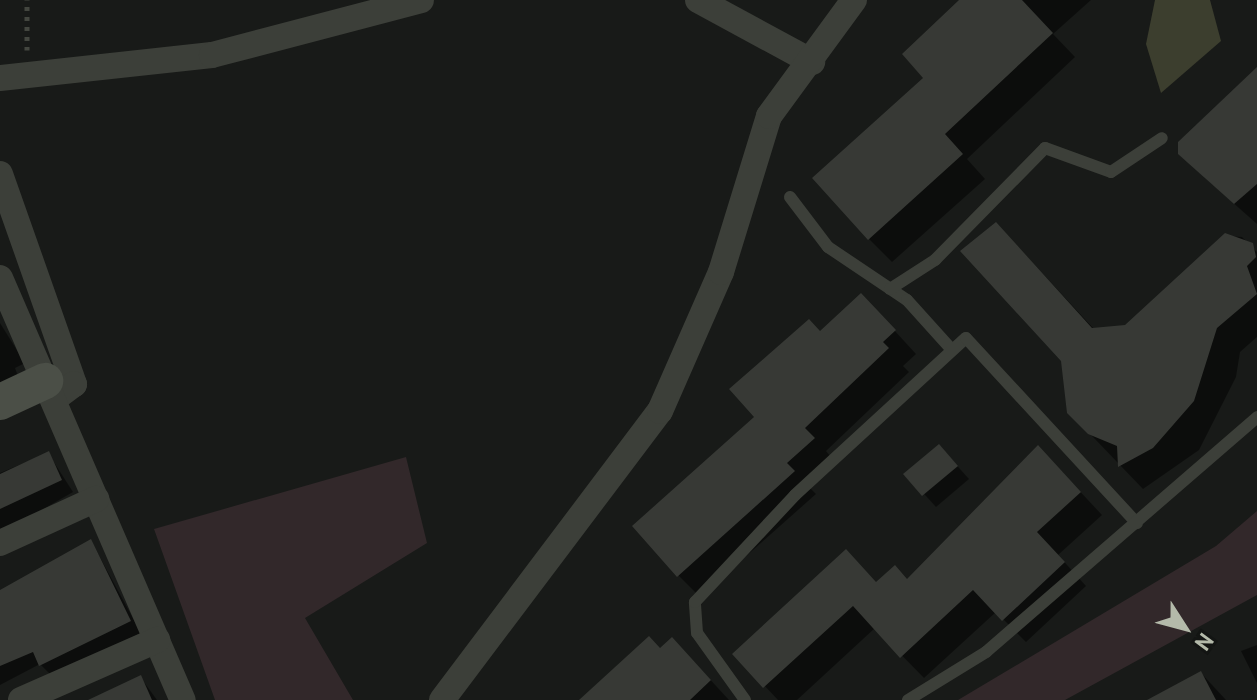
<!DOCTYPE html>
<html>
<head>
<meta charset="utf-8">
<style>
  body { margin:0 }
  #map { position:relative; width:1257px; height:700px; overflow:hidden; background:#181a18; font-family:"PT Sans",sans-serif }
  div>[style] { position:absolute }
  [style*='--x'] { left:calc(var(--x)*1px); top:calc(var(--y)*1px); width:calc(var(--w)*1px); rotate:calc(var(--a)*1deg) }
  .green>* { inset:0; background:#32282a }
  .water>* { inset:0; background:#3c3e2e }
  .shadow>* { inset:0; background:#0007 }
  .building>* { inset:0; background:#373935 }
  .path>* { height:5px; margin-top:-2.5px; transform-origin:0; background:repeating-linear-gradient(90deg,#43463f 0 4px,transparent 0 10px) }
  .lane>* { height:12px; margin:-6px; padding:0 6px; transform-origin:6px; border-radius:6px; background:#3c3f39 }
  .street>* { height:26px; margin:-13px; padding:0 13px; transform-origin:13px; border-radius:13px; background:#3c3f39 }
  .secondary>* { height:36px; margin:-18px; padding:0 18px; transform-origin:18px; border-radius:18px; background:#4b4f47 }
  span { translate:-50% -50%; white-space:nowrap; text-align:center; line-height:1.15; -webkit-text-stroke:6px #131513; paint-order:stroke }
  .north { position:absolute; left:1145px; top:588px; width:80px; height:80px; -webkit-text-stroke:6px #131513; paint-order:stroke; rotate:126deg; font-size:22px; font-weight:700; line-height:32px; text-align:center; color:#b4baaa }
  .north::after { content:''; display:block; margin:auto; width:28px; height:36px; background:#b4baaa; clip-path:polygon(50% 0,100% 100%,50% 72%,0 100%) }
</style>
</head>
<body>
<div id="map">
  <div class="green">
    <i style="clip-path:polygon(406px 457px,427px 543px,305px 618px,353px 700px,215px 700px,154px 529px)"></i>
    <i style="clip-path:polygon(1257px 511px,1257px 595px,1065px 700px,958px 700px,1216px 546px)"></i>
  </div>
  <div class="water">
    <i style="clip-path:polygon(1155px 0,1210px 0,1221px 41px,1161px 93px,1146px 44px)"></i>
  </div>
  <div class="shadow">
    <i style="clip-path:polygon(962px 0,1091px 0,1053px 34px,1075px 57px,967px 159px,985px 179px,892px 262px,869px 239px)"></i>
    <i style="clip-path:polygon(1257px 76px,1257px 224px,1204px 177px)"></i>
    <i style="clip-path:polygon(1226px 236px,1242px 237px,1257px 252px,1257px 337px,1240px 352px,1236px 377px,1199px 450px,1143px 489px,1069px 412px,1063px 360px,1019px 248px,1094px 329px,1126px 327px)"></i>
    <i style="clip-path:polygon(883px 318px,916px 354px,903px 366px,909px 372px,826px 451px,835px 462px,808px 486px,816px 494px,700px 597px,678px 575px,757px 417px,821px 333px)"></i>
    <i style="clip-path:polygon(0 323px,25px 363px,15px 368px,18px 376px,0 385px)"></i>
    <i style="clip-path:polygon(48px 453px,73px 492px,0 534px,0 473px)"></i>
    <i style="clip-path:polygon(951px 459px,969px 479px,936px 507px,906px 474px)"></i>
    <i style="clip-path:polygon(1060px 470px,1102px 515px,1058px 555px,1086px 586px,1026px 642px,996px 612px,924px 678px,875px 628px,797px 700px,778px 700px,735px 654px,877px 584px,908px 581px)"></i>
    <i style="clip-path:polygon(91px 541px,141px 633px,52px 676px,40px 664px,0 685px,0 591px)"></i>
    <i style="clip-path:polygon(1257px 645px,1257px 683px,1241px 651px)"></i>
    <i style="clip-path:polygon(661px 651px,694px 662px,729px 700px,582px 700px)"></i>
    <i style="clip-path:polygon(1201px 673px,1226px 700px,1151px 700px)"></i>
    <i style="clip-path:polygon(141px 678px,157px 700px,94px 700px)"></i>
  </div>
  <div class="building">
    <i style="clip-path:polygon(959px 0,1022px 0,1053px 33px,945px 134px,963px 154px,868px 240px,812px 178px,923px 78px,902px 54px)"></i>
    <i style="clip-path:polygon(1257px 67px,1257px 184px,1234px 204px,1178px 154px,1178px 142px)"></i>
    <i style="clip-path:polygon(996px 222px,1092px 328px,1125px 325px,1225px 233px,1253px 243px,1256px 257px,1247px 266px,1257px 294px,1217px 328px,1194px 401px,1153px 448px,1118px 467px,1117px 446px,1088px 434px,1067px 413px,1061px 361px,960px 251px)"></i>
    <i style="clip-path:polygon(861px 293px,896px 330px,883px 342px,889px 348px,805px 428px,815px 438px,787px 463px,795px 471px,677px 577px,632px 526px,754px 417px,729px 389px,809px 319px,820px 331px)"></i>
    <i style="clip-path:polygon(939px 444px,958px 466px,922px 496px,903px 474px)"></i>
    <i style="clip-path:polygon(1038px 445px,1081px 492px,1037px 532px,1065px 562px,1002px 621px,973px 590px,900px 658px,853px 606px,763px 688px,732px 654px,846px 549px,876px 582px,895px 565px,907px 579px)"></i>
    <i style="clip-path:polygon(49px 451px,62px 480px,0 509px,0 474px)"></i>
    <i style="clip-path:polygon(91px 539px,131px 621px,39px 666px,33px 652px,0 666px,0 590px)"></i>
    <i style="clip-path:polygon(649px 636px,660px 648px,672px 637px,711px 680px,690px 700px,579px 700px)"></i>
    <i style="clip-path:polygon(1201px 671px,1216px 700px,1147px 700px)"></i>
    <i style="clip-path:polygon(141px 675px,152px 700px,88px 700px)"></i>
  </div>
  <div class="path">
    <i style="--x:27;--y:50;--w:50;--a:-90"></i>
  </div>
  <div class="lane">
    <i style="--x:790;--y:197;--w:63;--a:52.8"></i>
    <i style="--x:828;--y:247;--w:95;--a:33.9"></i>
    <i style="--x:907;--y:300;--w:67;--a:48"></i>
    <i style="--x:890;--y:289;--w:54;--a:-32.8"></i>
    <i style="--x:935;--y:260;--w:157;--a:-45.5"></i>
    <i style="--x:1045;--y:148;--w:70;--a:20"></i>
    <i style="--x:1111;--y:172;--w:61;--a:-33.7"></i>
    <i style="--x:745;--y:700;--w:82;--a:-125.6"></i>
    <i style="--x:697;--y:633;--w:31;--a:-94"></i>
    <i style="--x:695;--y:602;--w:146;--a:-46.9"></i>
    <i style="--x:795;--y:495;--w:232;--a:-42.6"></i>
    <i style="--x:966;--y:338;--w:252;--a:47.3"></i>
    <i style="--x:908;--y:700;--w:92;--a:-31.6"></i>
    <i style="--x:986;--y:652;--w:359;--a:-40.9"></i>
  </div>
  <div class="street">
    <i style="--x:698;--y:0;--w:130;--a:28.5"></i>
    <i style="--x:0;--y:78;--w:213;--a:-6.2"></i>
    <i style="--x:212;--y:55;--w:216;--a:-14.7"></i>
    <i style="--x:0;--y:174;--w:223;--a:70.6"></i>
    <i style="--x:74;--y:384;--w:26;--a:143"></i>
    <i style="--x:0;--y:278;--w:460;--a:66.6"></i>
    <i style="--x:0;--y:543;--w:106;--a:-24.6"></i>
    <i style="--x:21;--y:700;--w:149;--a:-23.8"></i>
    <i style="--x:442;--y:700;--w:362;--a:-53"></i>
    <i style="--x:660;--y:411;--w:152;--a:-66.3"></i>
    <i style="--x:721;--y:272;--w:163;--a:-72.9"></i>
    <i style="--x:769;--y:116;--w:144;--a:-53.8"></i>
  </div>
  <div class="secondary">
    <i style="--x:0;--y:402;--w:50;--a:-25"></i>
  </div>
  <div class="north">N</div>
</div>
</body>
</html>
